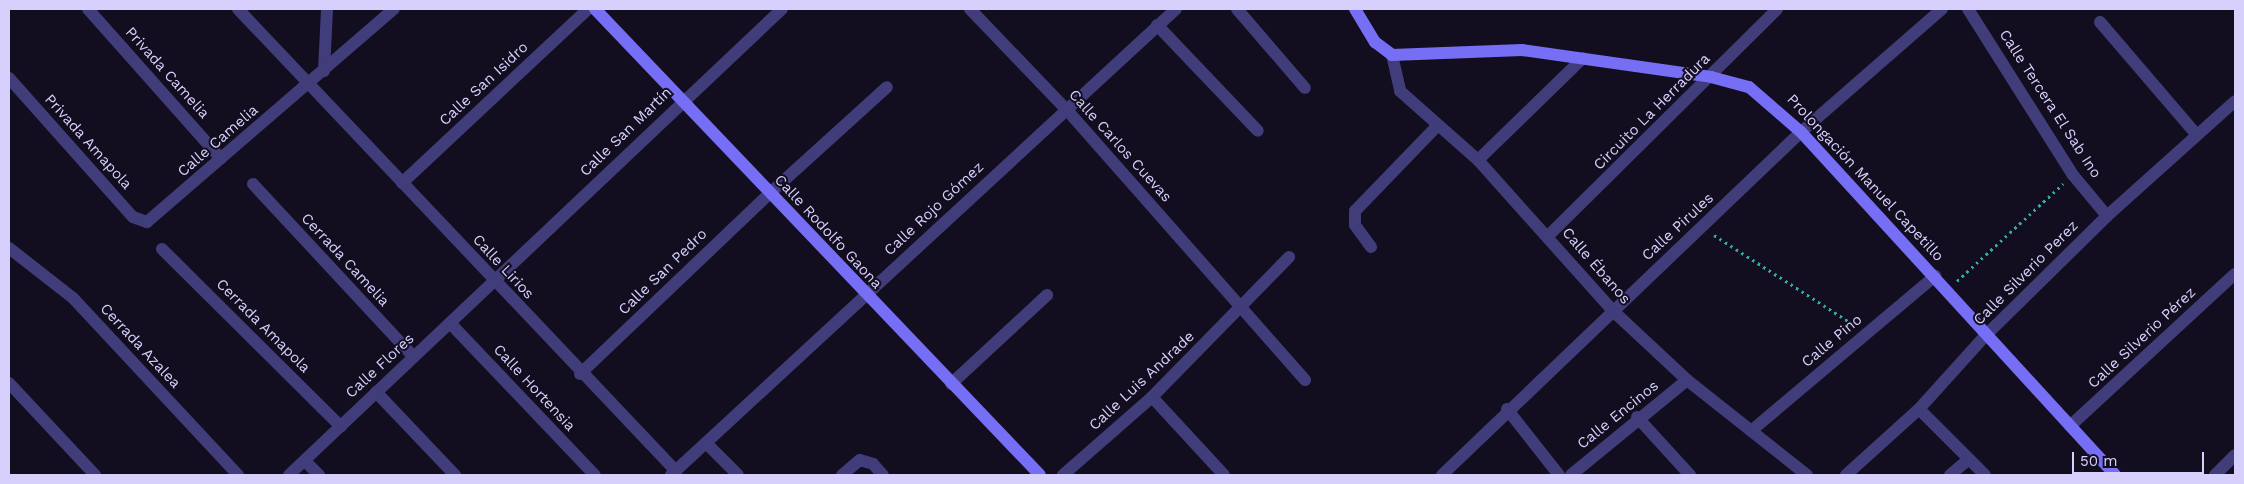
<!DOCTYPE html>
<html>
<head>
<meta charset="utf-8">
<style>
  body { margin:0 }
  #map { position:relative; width:2244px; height:484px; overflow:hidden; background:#120e1f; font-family:"Work Sans",sans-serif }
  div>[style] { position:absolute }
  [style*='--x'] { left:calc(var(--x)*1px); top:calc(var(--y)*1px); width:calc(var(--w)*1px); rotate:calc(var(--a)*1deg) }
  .path>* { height:3px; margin-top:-1.5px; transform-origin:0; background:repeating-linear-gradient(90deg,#36a9a6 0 2.5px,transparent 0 6.5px) }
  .street>* { height:12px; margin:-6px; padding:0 6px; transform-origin:6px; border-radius:6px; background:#413d7b }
  .secondary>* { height:12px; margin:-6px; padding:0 6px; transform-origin:6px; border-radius:6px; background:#766ef5 }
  span { translate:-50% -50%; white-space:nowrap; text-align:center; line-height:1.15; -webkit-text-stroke:4px #120e1f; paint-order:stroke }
  .street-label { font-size:15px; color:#d7d0fc }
  .frame { position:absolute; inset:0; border:10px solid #d7d0fc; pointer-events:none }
  .scale { position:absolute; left:2072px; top:452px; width:132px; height:22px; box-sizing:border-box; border:2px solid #d7d0fc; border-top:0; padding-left:6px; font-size:15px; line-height:18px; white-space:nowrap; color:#d7d0fc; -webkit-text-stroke:4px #120e1f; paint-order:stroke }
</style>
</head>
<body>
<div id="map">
  <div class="path">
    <i style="--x:1714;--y:235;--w:166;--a:32.7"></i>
    <i style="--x:1957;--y:281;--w:144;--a:-42.5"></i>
  </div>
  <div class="street">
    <i style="--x:88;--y:9;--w:200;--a:48.4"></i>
    <i style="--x:238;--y:9;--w:637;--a:46.53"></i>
    <i style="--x:970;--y:9;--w:140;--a:46.2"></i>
    <i style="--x:1067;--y:110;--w:360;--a:48.6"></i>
    <i style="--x:1237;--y:9;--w:104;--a:49.3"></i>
    <i style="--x:1968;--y:9;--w:196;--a:57.7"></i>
    <i style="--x:2073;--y:175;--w:53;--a:50.3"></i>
    <i style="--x:2100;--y:22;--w:148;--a:49.4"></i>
    <i style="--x:1157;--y:25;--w:146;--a:46.4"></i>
    <i style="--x:1392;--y:55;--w:37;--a:77"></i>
    <i style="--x:1400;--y:91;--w:104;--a:41.5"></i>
    <i style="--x:1478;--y:160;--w:201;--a:48.2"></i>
    <i style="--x:1612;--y:310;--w:103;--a:43"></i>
    <i style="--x:1687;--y:380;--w:153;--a:38.4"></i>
    <i style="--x:324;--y:71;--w:62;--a:-87.2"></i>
    <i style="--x:9;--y:78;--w:186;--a:48.3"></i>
    <i style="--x:133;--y:217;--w:15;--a:20"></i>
    <i style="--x:147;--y:222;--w:326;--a:-40.8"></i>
    <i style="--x:1478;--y:160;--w:146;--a:-44.2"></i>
    <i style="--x:402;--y:183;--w:255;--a:-43.1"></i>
    <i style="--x:253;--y:184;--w:236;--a:47.1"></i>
    <i style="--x:1548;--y:236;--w:322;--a:-44.7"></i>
    <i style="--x:1371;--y:247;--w:27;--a:-126"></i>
    <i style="--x:1355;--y:225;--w:14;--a:-90"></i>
    <i style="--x:1355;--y:211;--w:118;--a:-46"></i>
    <i style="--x:9;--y:248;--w:81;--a:38"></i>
    <i style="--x:73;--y:298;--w:242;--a:47"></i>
    <i style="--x:162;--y:249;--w:252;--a:44.8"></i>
    <i style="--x:450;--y:323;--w:210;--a:46.4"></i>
    <i style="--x:580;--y:374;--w:261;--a:-43.6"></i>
    <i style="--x:769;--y:194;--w:159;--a:-42.2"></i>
    <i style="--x:9;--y:383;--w:126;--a:46.9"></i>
    <i style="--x:951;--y:384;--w:131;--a:-42.8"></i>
    <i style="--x:376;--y:392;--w:115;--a:46.4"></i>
    <i style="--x:1152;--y:397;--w:106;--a:47.3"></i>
    <i style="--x:1507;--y:409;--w:84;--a:51.8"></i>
    <i style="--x:1919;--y:409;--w:93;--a:45"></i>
    <i style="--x:1637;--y:417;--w:79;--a:47.6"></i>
    <i style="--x:2070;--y:426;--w:224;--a:-42.7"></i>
    <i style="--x:1751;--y:431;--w:241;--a:-40.1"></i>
    <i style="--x:706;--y:443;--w:45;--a:45"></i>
    <i style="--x:305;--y:461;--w:20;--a:45"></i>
    <i style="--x:289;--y:475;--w:678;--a:-43.39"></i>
    <i style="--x:671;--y:475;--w:687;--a:-42.7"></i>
    <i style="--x:842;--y:475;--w:23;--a:-40"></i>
    <i style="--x:860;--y:460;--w:14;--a:17"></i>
    <i style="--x:873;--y:464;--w:15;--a:48"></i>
    <i style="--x:1063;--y:475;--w:118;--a:-41.2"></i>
    <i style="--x:1152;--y:397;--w:196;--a:-45.6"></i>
    <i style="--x:1442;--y:475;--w:497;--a:-43.7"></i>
    <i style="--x:1801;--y:132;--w:187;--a:-41.1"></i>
    <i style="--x:1571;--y:475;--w:150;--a:-39.3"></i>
    <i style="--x:1846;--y:475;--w:98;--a:-42.1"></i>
    <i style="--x:1919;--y:409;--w:98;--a:-47.9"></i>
    <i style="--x:1985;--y:336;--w:171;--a:-44.5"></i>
    <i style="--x:2107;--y:216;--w:172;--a:-41.9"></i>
    <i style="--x:1950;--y:475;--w:25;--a:-40"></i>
    <i style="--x:2215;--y:475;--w:28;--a:-45"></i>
  </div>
  <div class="secondary">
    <i style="--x:595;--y:9;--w:644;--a:46.32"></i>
    <i style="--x:1355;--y:9;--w:39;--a:59"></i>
    <i style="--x:1375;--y:42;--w:21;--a:37"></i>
    <i style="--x:1392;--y:55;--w:130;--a:-2.2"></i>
    <i style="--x:1522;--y:50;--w:191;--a:8.1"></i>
    <i style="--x:1711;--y:77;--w:39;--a:15"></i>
    <i style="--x:1749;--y:87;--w:69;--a:40.9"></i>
    <i style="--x:1801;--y:132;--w:465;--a:47.5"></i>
  </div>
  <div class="street-label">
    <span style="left:167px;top:73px;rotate:48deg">Privada Camelia</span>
    <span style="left:484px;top:84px;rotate:-43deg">Calle San Isidro</span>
    <span style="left:2050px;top:104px;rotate:57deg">Calle Tercera El Sab Ino</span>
    <span style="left:1652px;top:112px;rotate:-45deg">Circuito La Herradura</span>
    <span style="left:626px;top:132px;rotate:-44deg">Calle San Martín</span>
    <span style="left:218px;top:141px;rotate:-41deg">Calle Camelia</span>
    <span style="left:88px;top:142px;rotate:48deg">Privada Amapola</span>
    <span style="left:1120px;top:146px;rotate:48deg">Calle Carlos Cuevas</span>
    <span style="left:1865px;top:178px;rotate:47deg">Prolongación Manuel Capetillo</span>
    <span style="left:934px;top:209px;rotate:-43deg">Calle Rojo Gómez</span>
    <span style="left:1678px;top:227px;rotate:-43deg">Calle Pirules</span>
    <span style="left:828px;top:232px;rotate:47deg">Calle Rodolfo Gaona</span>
    <span style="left:345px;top:260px;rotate:47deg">Cerrada Camelia</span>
    <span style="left:1596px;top:266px;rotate:49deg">Calle Ébanos</span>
    <span style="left:503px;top:267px;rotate:47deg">Calle Lirios</span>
    <span style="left:663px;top:272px;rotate:-44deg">Calle San Pedro</span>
    <span style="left:2026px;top:273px;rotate:-45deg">Calle Silverio Perez</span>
    <span style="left:263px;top:326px;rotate:45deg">Cerrada Amapola</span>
    <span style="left:2142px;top:338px;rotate:-43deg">Calle Silverio Pérez</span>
    <span style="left:1832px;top:341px;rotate:-40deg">Calle Pino</span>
    <span style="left:140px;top:346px;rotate:47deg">Cerrada Azalea</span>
    <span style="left:380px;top:366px;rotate:-43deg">Calle Flores</span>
    <span style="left:1142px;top:381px;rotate:-43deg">Calle Luis Andrade</span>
    <span style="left:534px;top:388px;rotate:47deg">Calle Hortensia</span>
    <span style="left:1618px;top:415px;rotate:-39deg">Calle Encinos</span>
  </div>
  <div class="frame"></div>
  <div class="scale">50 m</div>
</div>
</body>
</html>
